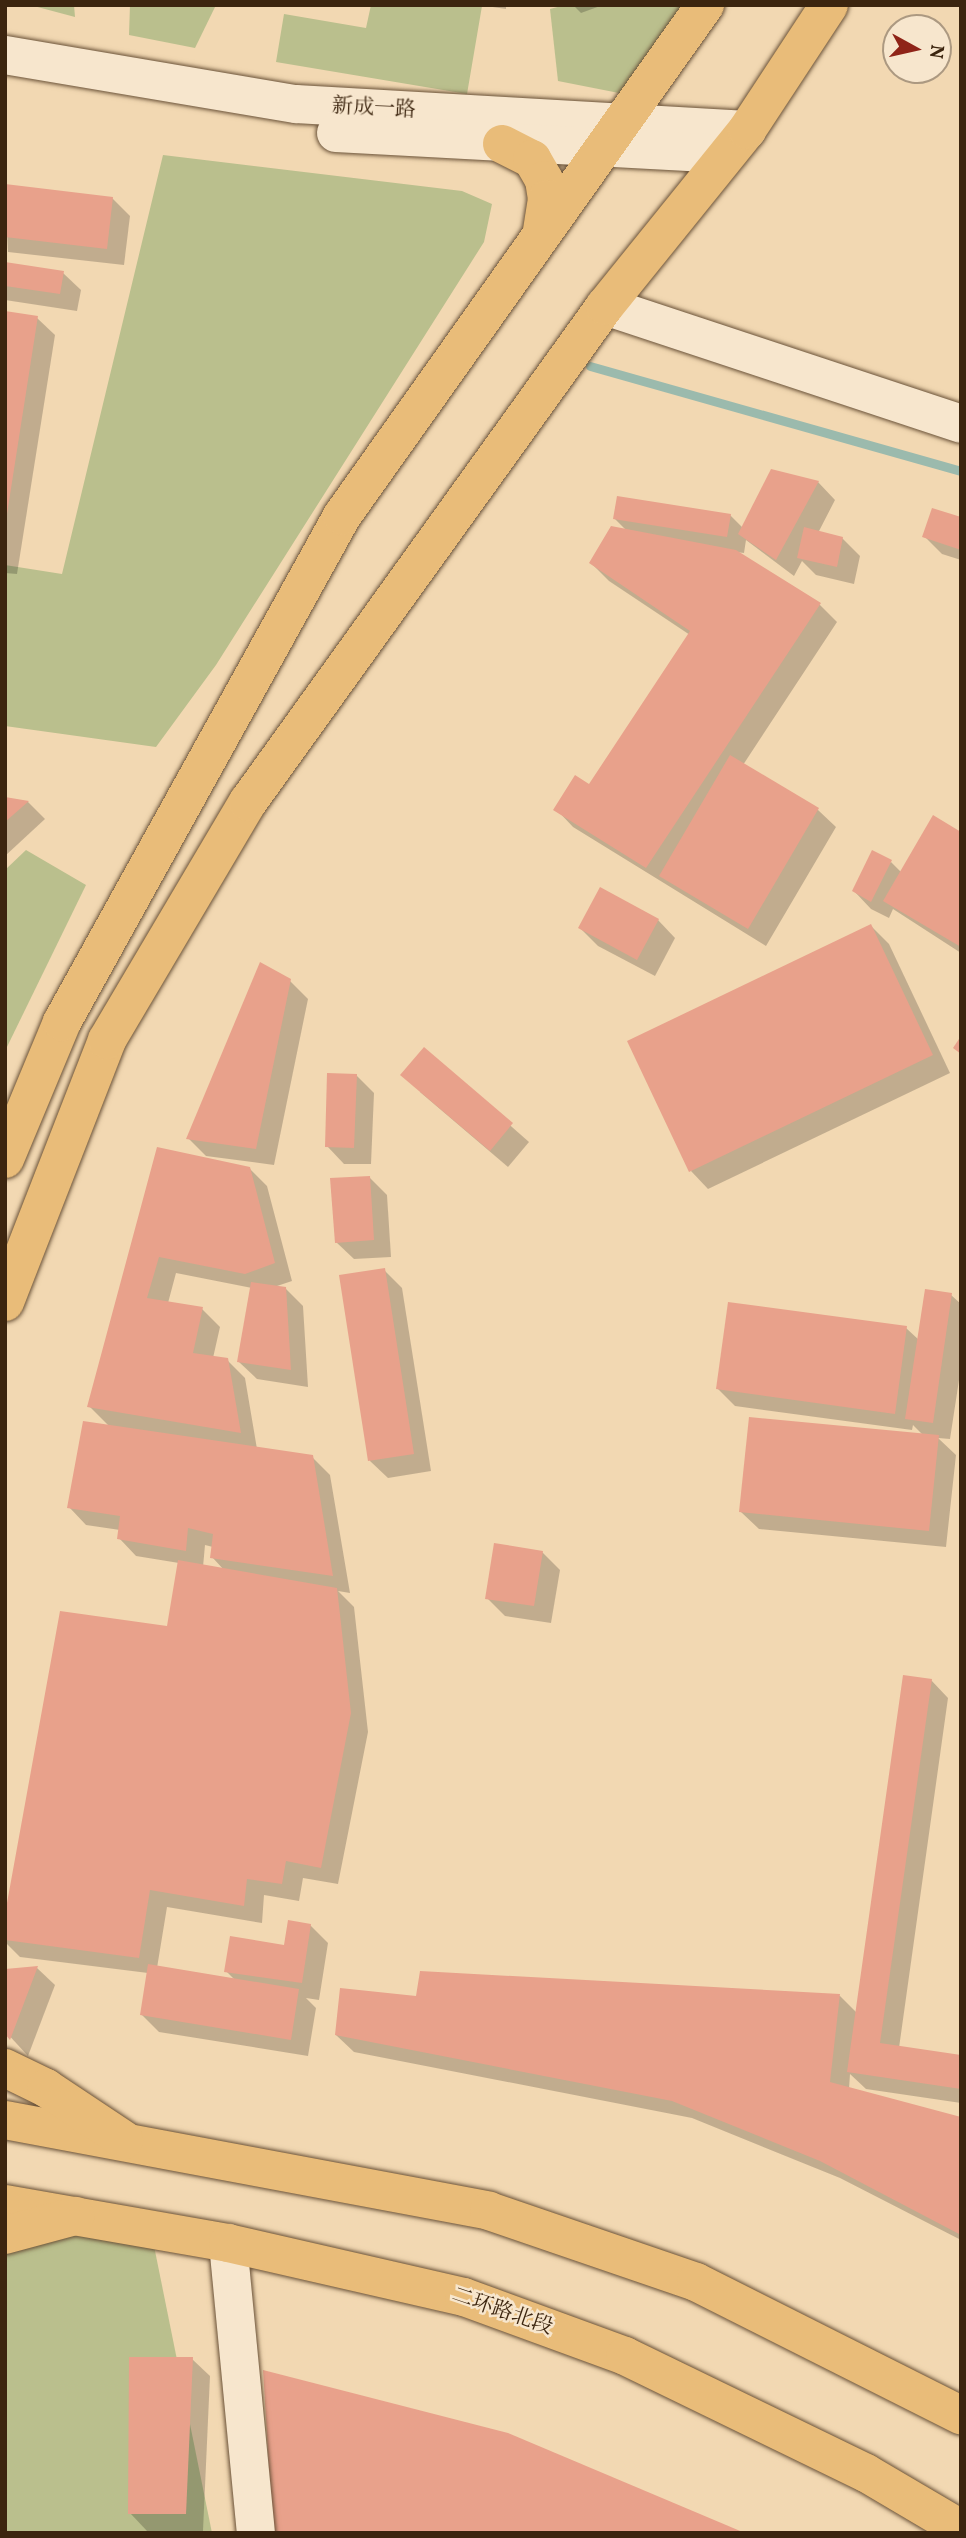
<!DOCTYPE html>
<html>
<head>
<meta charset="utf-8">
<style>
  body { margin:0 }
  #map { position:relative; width:966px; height:2538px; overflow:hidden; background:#f2d8b2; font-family:Vollkorn,"Noto Serif SC",serif }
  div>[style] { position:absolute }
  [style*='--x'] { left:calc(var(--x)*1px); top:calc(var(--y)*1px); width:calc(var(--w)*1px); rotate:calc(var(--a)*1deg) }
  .green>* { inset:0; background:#babf8d }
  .shadow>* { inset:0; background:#0003 }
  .stream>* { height:9px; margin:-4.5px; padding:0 4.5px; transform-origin:4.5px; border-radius:4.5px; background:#9bbaad }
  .building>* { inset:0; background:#e8a18b }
  .roads { filter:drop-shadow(0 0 2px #6a5238) drop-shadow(0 0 2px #6a5238) }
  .minor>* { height:38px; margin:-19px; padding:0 19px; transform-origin:19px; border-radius:19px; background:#f7e6cd }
  .major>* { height:38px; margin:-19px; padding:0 19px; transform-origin:19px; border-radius:19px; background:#e9bc79 }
  .highway>* { height:38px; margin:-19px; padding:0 19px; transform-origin:19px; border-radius:19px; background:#e9bc79 }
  span { translate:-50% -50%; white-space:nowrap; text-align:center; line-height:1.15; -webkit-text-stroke:5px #f7e6cd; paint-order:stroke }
  .street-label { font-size:21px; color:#3c250f }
  .frame { position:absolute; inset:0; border:7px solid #3c250f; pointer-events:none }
  .north { position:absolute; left:882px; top:14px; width:70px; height:70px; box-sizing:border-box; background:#f7e6cd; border:2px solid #ac9981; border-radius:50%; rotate:98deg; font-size:19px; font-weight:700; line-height:28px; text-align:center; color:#3c250f }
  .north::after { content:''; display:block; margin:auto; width:24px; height:32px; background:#8f2418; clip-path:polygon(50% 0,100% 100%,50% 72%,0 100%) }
</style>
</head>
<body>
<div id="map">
  <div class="green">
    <i style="clip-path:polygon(30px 5px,74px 5px,75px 17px)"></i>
    <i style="clip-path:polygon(130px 5px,216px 5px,195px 48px,129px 35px)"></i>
    <i style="clip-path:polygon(371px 5px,482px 6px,467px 94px,276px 62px,284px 14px,366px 28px)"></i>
    <i style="clip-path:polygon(565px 5px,688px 5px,624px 94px,558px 81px,550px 9px)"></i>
    <i style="clip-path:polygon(163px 155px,462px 191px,492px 204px,484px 242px,216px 665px,156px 747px,5px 726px,5px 565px,62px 574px)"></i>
    <i style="clip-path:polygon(26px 850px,86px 885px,5px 1051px,5px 870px)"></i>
    <i style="clip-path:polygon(5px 2231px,152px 2236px,212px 2533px,5px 2533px)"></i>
  </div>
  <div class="shadow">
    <i style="clip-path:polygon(479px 5px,506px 5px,506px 9px)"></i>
    <i style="clip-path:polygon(573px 5px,603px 5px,581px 13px)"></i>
    <i style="clip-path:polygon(5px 186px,112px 198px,130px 216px,124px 265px,8px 252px)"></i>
    <i style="clip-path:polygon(5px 264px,63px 273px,81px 290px,77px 311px,5px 300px)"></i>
    <i style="clip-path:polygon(5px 313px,37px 318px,55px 335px,17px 574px,5px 573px)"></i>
    <i style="clip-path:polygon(818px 482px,835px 500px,818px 533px,842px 538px,860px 556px,854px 584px,816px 575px,802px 561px,794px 576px,746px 540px,744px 553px,736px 552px,820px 605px,837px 622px,743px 765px,818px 810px,836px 827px,766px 946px,573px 827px,556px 809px,590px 787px,690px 635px,609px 581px,591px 563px,627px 531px,615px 519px,730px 515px,743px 528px)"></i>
    <i style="clip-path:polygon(961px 519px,961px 560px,942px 554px,924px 536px)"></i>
    <i style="clip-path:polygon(5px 799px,28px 802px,45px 819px,5px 856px)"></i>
    <i style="clip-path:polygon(961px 834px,961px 953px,893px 909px,889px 918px,871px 909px,854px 891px,891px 862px,902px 873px)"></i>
    <i style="clip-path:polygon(658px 920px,675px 938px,655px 976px,598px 946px,580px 928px)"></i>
    <i style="clip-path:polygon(871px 926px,889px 944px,950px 1073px,708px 1189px,691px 1171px)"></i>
    <i style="clip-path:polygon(290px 981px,308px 999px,274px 1165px,206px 1156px,188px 1138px)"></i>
    <i style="clip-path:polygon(424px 1050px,529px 1142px,508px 1167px,420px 1092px)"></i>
    <i style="clip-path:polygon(356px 1075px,374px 1093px,371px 1164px,344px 1164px,327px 1146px)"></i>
    <i style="clip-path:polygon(evenodd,158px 1149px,249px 1168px,267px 1186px,292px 1281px,274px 1287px,285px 1288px,303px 1306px,308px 1387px,257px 1379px,239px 1362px,252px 1288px,176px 1273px,168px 1303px,202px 1309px,220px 1327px,213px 1358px,227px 1360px,245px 1378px,257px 1449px,312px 1457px,330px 1475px,350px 1593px,338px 1591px,354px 1607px,368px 1732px,338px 1884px,303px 1878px,299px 1901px,264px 1895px,262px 1923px,167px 1907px,157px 1968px,235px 1980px,226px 1971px,286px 1947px,310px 1925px,328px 1943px,319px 2000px,306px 1998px,316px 2008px,308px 2056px,159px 2032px,141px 2014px,148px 1973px,20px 1957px,5px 1942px,5px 1924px,168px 1628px,179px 1563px,136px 1556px,119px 1538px,120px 1530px,86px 1525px,69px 1507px,110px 1427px,89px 1406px,158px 1149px,205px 1545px,213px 1547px,212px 1557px,224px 1570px,203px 1567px,205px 1545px)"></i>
    <i style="clip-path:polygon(369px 1177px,387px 1195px,391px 1257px,354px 1259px,336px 1242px)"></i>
    <i style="clip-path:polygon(384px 1270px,402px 1288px,431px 1471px,388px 1478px,370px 1461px)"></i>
    <i style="clip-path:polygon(951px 1295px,961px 1304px,961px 1367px,950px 1439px,938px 1438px,956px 1455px,946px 1547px,759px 1529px,741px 1512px,924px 1436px,913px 1425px,912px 1430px,735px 1406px,718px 1389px,906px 1328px,919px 1340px)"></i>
    <i style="clip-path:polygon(542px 1552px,560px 1570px,551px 1623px,505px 1616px,487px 1598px)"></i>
    <i style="clip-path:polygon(931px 1680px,948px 1698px,899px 2048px,961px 2057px,961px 2103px,866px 2089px,850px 2074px,849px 2089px,961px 2119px,961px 2240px,840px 2178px,692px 2118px,354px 2052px,336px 2035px,418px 1998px,840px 1996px,857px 2013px)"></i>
    <i style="clip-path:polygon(37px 1968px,55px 1985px,28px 2056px,5px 2031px,5px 1971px)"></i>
    <i style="clip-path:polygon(192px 2359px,210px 2376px,203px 2531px,147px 2531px,130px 2513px)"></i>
  </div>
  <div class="stream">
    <i style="--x:590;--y:366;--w:386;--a:15.8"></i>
  </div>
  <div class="building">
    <i style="clip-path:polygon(5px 184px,113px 197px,107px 249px,5px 237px)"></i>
    <i style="clip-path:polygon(5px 262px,64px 271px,60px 294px,5px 286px)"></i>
    <i style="clip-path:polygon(5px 311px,38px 316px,7px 514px,5px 514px)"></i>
    <i style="clip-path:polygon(771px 469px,819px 481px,776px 560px,738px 534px)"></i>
    <i style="clip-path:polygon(617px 496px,731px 514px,727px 537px,613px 519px)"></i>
    <i style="clip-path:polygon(932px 508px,961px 517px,961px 550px,922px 537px)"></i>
    <i style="clip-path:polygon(611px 526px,736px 550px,821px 603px,646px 868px,553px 810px,575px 775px,589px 784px,690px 631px,589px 563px)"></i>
    <i style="clip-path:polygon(804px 527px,843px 537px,837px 567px,797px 558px)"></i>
    <i style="clip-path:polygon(730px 755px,819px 808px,748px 929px,659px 876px)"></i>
    <i style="clip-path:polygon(5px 797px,29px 801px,5px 822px)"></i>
    <i style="clip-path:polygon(933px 815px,961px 832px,961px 947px,883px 901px)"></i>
    <i style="clip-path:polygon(872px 850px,892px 860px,871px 902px,852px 891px)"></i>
    <i style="clip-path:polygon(600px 887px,659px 919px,637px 960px,578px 928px)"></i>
    <i style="clip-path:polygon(871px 924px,933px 1055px,689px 1172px,627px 1041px)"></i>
    <i style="clip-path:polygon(260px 962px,291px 979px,256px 1149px,186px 1139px)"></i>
    <i style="clip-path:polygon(961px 1036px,961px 1054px,953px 1048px)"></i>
    <i style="clip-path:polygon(424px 1047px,513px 1123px,490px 1151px,400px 1075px)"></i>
    <i style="clip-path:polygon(327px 1073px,357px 1074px,354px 1148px,325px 1147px)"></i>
    <i style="clip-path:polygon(157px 1147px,250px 1167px,275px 1263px,245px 1274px,159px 1257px,147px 1298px,203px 1307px,193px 1353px,228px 1358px,241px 1433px,87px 1407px)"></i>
    <i style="clip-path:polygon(370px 1176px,374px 1240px,335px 1243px,330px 1178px)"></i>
    <i style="clip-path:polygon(385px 1268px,414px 1454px,368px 1461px,339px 1275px)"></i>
    <i style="clip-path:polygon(251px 1282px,286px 1287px,291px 1370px,237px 1362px)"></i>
    <i style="clip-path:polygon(925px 1289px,952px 1293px,933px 1423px,905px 1419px)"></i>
    <i style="clip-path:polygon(728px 1302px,907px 1326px,895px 1414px,716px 1389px)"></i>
    <i style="clip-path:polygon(749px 1417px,939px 1435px,929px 1531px,739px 1512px)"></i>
    <i style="clip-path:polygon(83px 1421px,313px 1455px,333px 1576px,210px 1558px,213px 1534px,188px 1528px,186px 1551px,117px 1539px,120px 1516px,67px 1508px)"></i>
    <i style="clip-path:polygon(494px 1543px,543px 1551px,534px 1606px,485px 1599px)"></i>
    <i style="clip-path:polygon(178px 1560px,337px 1588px,351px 1713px,321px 1868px,286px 1861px,282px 1884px,247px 1879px,244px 1906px,150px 1890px,139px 1958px,5px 1940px,5px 1914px,60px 1611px,167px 1626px)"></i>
    <i style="clip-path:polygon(903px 1675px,932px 1679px,880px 2043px,961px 2055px,961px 2089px,847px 2072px)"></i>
    <i style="clip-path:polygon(288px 1920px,311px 1924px,302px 1983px,224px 1972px,230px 1936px,284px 1945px)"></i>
    <i style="clip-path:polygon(148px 1964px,299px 1989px,291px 2040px,140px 2015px)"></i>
    <i style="clip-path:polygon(38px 1966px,10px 2040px,5px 2034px,5px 1969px)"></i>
    <i style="clip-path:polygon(420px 1971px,840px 1994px,830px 2082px,961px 2117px,961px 2235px,820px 2161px,672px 2101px,335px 2035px,340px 1988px,416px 1996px)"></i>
    <i style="clip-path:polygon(129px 2357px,193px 2357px,186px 2514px,128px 2514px)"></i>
    <i style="clip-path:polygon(263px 2370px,508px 2433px,745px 2533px,273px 2533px)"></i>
  </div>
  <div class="roads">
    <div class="minor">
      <i style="--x:5;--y:55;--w:295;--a:9.6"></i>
      <i style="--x:296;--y:104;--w:452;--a:3.3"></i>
      <i style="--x:336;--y:133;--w:385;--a:3.1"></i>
      <i style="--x:605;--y:306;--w:375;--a:18.3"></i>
      <i style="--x:228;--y:2243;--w:291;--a:84.5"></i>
    </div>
    <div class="major">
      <i style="--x:5;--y:2120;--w:492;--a:10.6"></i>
      <i style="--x:489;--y:2211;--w:219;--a:18.9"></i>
      <i style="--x:696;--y:2282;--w:297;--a:26.7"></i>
      <i style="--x:5;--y:2204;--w:226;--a:9.9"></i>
      <i style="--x:228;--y:2243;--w:242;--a:12.9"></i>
      <i style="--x:464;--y:2297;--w:171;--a:20.1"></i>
      <i style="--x:625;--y:2356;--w:268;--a:25.9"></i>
      <i style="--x:866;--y:2473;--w:110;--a:30.5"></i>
    </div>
    <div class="highway">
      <i style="--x:502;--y:144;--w:34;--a:27"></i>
      <i style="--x:532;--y:159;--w:24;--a:60"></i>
      <i style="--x:544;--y:180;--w:19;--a:81"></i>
      <i style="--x:547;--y:199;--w:36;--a:99"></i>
      <i style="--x:5;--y:1159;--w:148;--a:-67.4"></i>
      <i style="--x:62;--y:1022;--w:578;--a:-61.04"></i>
      <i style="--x:342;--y:516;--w:627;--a:-54.61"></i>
      <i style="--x:5;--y:1302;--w:281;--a:-68.7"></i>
      <i style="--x:107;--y:1040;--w:277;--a:-59.4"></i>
      <i style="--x:248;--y:802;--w:611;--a:-54.26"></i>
      <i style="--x:605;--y:306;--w:226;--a:-51.1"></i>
      <i style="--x:747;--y:130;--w:149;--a:-56.7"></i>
      <i style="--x:5;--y:2068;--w:46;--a:26"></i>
      <i style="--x:46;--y:2088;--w:94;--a:33.7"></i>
      <i style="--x:5;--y:2235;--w:73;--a:-15.2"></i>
    </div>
  </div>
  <div class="street-label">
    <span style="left:374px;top:109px;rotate:3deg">新成一路</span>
    <span style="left:502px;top:2312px;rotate:19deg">二环路北段</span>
  </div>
  <div class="frame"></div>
  <div class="north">N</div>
</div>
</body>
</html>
